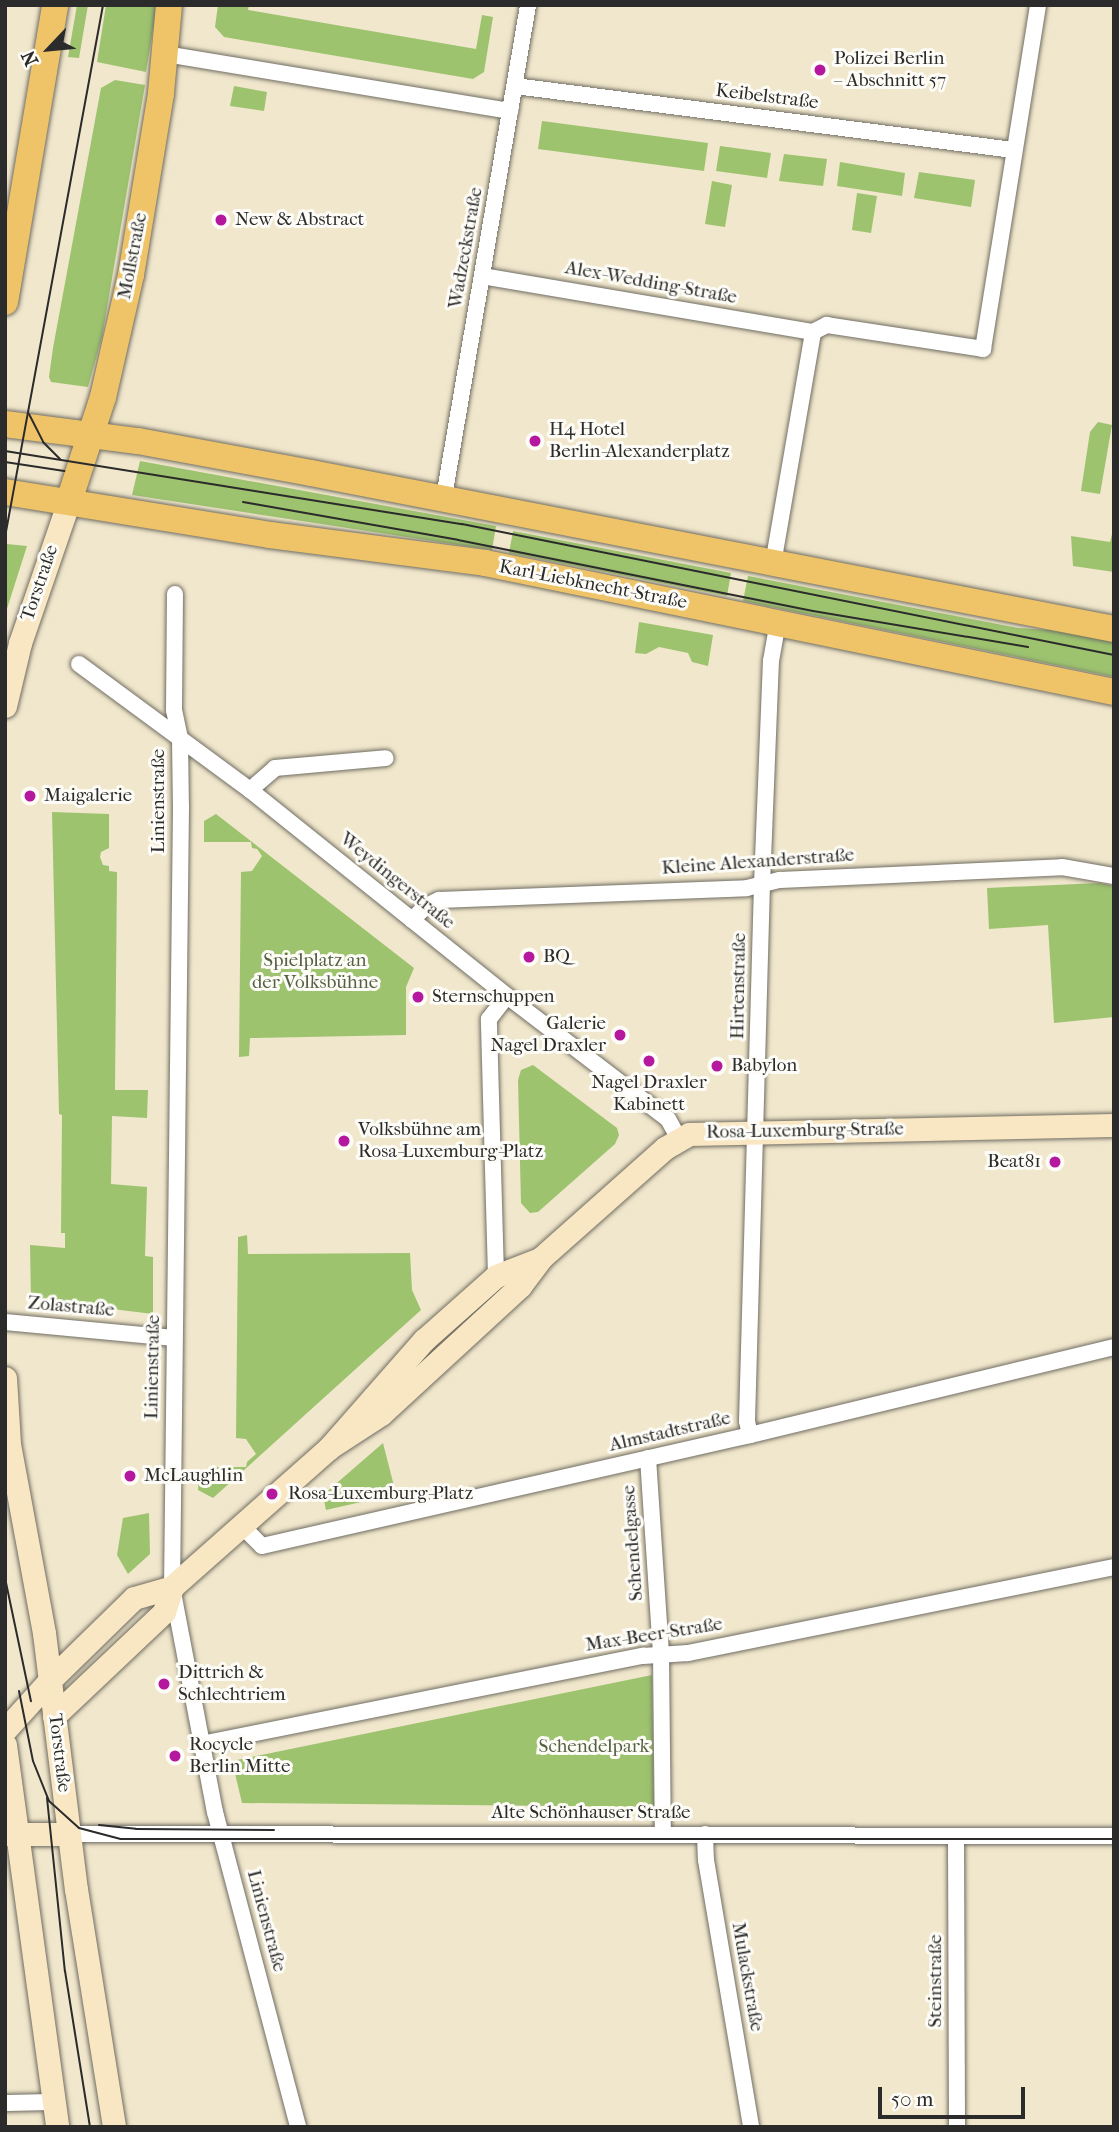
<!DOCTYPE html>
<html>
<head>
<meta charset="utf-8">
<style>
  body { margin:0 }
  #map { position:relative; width:1119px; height:2132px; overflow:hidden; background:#f1e7cc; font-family:"IM FELL French Canon",serif }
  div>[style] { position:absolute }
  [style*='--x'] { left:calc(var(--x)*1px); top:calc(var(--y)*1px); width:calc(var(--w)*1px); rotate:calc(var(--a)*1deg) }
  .green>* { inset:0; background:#9dc36f }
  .roads { filter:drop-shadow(0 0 2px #706d63) drop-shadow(0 0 2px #706d63) }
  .street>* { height:16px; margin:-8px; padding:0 8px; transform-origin:8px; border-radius:8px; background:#fff }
  .secondary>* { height:23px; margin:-11.5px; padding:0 11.5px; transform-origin:11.5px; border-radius:11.5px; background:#f9e7c3 }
  .primary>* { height:26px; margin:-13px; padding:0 13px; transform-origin:13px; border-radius:13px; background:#efc469 }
  .tram>* { height:2px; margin:-1px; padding:0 1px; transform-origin:1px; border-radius:1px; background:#2b2b2b }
  .dots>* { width:19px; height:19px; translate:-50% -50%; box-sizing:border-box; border:4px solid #fdfcf7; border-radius:50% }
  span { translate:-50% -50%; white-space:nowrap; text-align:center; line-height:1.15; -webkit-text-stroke:6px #fdfcf7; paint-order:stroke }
  .poi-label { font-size:19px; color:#2b2b2b }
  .left { translate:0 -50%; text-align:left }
  .right { translate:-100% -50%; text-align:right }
  .street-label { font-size:19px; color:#2b2b2b }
  .park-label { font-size:19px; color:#536043 }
  .frame { position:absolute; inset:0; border:7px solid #2b2b2b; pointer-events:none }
  .north { position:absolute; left:14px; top:14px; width:70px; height:70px; -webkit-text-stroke:5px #fdfcf7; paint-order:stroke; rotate:244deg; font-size:19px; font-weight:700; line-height:28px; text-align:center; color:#2b2b2b }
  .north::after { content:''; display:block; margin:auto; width:24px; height:32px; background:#2b2b2b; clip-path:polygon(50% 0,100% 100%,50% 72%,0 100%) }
  .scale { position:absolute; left:878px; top:2087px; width:147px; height:32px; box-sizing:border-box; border:4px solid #2b2b2b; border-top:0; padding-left:9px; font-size:21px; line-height:24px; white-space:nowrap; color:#2b2b2b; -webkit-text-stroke:5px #fdfcf7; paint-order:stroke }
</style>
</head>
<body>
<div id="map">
  <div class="green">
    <i style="clip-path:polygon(77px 5px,88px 5px,79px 58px,68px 57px)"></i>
    <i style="clip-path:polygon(106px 5px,157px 5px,146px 72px,97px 62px)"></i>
    <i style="clip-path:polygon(218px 5px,249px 5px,248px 10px,476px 49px,482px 15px,493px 17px,484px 72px,473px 79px,224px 37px,215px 27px)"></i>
    <i style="clip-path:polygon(115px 80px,145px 85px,102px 337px,88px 387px,51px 382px,49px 377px,53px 348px,101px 88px)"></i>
    <i style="clip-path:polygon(234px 86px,267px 92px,264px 111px,230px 106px)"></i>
    <i style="clip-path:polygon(542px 121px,708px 143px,704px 171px,538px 149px)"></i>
    <i style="clip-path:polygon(720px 146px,771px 153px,767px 178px,716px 171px)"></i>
    <i style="clip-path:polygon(784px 154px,827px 159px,823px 186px,779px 181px)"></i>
    <i style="clip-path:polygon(840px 162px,905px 173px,902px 196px,837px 186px)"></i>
    <i style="clip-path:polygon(919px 172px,975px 180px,971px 207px,914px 198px)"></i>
    <i style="clip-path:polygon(712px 181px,732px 185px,725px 227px,705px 224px)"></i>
    <i style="clip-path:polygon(857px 193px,877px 196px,871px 233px,852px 230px)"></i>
    <i style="clip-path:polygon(1098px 422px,1112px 425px,1100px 494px,1081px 491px,1090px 432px)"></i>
    <i style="clip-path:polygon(140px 461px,496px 526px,492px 550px,132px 495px)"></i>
    <i style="clip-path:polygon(1114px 526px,1114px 572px,1073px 566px,1071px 536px,1110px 542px)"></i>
    <i style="clip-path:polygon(513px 531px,731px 573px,727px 596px,509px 553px)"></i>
    <i style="clip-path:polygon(7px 544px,27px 546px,5px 615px,5px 554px)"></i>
    <i style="clip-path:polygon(748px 576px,1018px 628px,1063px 631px,1114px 641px,1114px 677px,743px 601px)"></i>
    <i style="clip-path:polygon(639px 622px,713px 635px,708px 666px,692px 662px,688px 653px,659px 647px,646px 654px,635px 653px)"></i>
    <i style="clip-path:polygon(52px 812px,109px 814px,109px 848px,101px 852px,100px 857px,103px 865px,109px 866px,109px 871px,117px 872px,115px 1090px,148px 1090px,147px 1118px,112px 1116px,111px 1184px,147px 1187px,145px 1256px,153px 1257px,153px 1314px,31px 1299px,30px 1245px,65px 1248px,65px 1233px,61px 1233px,62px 1115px,59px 1114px)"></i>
    <i style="clip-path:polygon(216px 814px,414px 968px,406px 987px,406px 1035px,250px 1038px,249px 1056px,239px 1057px,241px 872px,252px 871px,262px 856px,257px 849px,252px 848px,251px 842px,204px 842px,204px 821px)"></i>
    <i style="clip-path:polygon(1099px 883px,1114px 886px,1114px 1017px,1054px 1023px,1048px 925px,989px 929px,987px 888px)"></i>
    <i style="clip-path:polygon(533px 1065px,617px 1128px,619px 1135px,615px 1144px,538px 1212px,530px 1213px,521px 1203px,518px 1080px,521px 1070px)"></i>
    <i style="clip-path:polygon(247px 1235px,248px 1254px,410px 1253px,412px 1290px,421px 1310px,213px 1498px,198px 1490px,199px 1473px,207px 1474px,208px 1467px,246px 1467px,247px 1462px,256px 1454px,246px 1439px,236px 1438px,238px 1237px)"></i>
    <i style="clip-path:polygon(383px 1443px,396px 1494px,326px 1510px,323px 1495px)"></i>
    <i style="clip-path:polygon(149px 1513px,150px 1554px,128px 1574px,117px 1555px,123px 1518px)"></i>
    <i style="clip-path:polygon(652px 1675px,654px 1807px,242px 1803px,232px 1761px)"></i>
  </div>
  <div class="roads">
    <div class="street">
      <i style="--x:165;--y:54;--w:350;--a:9.4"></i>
      <i style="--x:515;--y:86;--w:502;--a:7.32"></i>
      <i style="--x:482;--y:276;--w:336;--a:9.6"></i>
      <i style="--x:813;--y:332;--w:16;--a:-27"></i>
      <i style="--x:827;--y:325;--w:158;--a:8.7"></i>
      <i style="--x:983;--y:349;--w:348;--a:-80.9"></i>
      <i style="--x:444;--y:497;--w:499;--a:-80.3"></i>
      <i style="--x:773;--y:564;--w:235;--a:-80.2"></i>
      <i style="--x:175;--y:594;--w:116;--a:90.5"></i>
      <i style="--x:174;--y:710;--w:30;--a:78"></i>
      <i style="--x:180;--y:739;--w:68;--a:89.2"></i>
      <i style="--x:181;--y:807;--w:780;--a:90.66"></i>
      <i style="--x:172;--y:1587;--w:229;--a:79.2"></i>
      <i style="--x:215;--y:1812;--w:326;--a:75.2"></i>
      <i style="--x:79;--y:664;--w:212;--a:36.4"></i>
      <i style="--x:250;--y:790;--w:329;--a:38.7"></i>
      <i style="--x:507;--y:996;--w:203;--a:37.4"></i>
      <i style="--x:668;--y:1119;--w:23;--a:61"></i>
      <i style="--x:250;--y:790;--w:33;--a:-41"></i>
      <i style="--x:275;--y:768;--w:111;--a:-5.1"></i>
      <i style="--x:412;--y:920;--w:18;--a:-45"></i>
      <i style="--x:425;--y:907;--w:16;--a:-27"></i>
      <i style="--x:439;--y:900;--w:308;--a:-2.2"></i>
      <i style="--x:747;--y:888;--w:34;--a:-14"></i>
      <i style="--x:780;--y:880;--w:282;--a:-2.6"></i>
      <i style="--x:1062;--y:867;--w:53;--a:9.8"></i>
      <i style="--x:496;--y:1276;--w:257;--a:-91.6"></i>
      <i style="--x:489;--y:1019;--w:29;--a:-52"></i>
      <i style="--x:5;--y:1322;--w:170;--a:5.4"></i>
      <i style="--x:750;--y:1435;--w:14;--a:-102"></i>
      <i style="--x:747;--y:1421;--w:537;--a:-88.4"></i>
      <i style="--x:762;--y:884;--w:223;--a:-87.7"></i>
      <i style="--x:771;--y:661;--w:40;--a:-80"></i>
      <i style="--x:648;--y:1458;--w:197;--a:86.2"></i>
      <i style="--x:661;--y:1655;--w:180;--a:89.4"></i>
      <i style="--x:242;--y:1526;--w:28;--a:45"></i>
      <i style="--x:262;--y:1546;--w:500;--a:-12.81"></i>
      <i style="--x:750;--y:1435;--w:374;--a:-13.6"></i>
      <i style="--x:201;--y:1744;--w:451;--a:-11.3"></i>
      <i style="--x:643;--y:1656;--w:45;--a:-3.8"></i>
      <i style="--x:688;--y:1653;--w:435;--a:-11.4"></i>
      <i style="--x:69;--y:1834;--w:1045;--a:0.11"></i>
      <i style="--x:705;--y:1834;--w:26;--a:88"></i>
      <i style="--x:706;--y:1860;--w:271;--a:80.4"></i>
      <i style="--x:956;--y:1836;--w:291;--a:89.8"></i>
      <i style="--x:5;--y:2103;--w:48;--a:-1.2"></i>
    </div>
    <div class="secondary">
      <i style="--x:5;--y:706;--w:65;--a:-76.6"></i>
      <i style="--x:20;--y:643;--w:150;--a:-71"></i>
      <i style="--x:5;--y:1378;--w:66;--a:86.5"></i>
      <i style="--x:9;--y:1444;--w:192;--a:79.5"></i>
      <i style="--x:44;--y:1633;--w:258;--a:82.9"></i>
      <i style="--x:76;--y:1889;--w:241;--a:80.9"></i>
      <i style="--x:329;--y:1448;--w:62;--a:-33.2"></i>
      <i style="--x:381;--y:1414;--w:189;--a:-42.6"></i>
      <i style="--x:520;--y:1286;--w:35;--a:-53"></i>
      <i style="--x:541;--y:1258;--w:166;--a:-41.6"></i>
      <i style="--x:665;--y:1148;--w:28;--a:-30"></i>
      <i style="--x:689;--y:1134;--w:425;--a:-1.2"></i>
      <i style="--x:54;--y:1716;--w:151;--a:-43.4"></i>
      <i style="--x:164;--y:1612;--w:26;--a:-72"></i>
      <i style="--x:5;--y:1730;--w:67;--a:-48"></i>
      <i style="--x:50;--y:1680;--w:117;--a:-44.3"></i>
      <i style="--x:134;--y:1598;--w:40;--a:-16"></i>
      <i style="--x:172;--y:1587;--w:210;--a:-41.5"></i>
      <i style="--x:329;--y:1448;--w:144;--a:-48.7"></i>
      <i style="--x:424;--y:1340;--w:96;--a:-41.6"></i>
      <i style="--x:496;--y:1276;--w:47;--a:-21.1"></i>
      <i style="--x:5;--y:1745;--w:386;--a:82.2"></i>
      <i style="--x:6;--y:1834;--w:63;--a:0"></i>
    </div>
    <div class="primary">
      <i style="--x:5;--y:302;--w:301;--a:-80.4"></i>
      <i style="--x:5;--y:424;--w:134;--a:7.3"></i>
      <i style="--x:138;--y:441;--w:176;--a:10.5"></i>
      <i style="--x:311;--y:473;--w:818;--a:10.99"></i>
      <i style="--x:5;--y:492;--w:268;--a:9.2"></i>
      <i style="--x:270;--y:535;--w:217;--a:7.4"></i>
      <i style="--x:485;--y:563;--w:642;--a:11.59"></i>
      <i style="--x:69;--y:501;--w:109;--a:-71.9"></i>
      <i style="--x:103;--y:397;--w:125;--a:-77.1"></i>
      <i style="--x:131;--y:275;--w:184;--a:-80.6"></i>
      <i style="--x:161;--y:93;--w:88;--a:-84.8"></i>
    </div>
  </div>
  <div class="tram">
    <i style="--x:29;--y:414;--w:31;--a:63"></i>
    <i style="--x:43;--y:442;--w:24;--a:45"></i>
    <i style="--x:5;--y:451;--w:463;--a:9.1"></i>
    <i style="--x:462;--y:524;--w:665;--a:11.36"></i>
    <i style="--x:5;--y:462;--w:60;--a:8.7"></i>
    <i style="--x:243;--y:502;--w:218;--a:10"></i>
    <i style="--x:458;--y:540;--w:362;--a:11.3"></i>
    <i style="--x:813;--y:611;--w:218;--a:9.5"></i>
    <i style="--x:5;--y:537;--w:541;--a:-79.56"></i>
    <i style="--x:5;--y:1578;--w:126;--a:78.1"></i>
    <i style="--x:19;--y:1691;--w:71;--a:78.7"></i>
    <i style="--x:33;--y:1761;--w:43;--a:68.2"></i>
    <i style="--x:49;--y:1801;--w:40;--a:42"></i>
    <i style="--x:79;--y:1828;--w:43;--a:14.7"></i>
    <i style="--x:121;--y:1839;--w:993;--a:0"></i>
    <i style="--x:47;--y:1798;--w:174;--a:84.1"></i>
    <i style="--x:65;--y:1971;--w:158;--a:80.9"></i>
    <i style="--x:99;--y:1825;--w:37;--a:6"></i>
    <i style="--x:136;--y:1829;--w:138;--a:0.4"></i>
  </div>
  <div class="dots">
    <i style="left:820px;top:70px;background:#b5179e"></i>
    <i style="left:221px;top:220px;background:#b5179e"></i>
    <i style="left:535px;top:441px;background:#b5179e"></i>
    <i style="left:30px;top:796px;background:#b5179e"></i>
    <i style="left:529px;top:957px;background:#b5179e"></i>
    <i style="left:418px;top:997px;background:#b5179e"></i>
    <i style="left:620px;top:1035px;background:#b5179e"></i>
    <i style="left:649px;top:1061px;background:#b5179e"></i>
    <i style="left:717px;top:1066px;background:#b5179e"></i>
    <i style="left:344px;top:1141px;background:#b5179e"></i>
    <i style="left:1055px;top:1162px;background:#b5179e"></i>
    <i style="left:130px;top:1476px;background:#b5179e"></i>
    <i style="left:272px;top:1494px;background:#b5179e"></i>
    <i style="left:164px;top:1684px;background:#b5179e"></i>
    <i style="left:175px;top:1756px;background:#b5179e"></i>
  </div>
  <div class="poi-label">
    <span class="left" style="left:834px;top:70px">Polizei Berlin<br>– Abschnitt 57</span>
    <span class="left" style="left:235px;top:220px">New &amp; Abstract</span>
    <span class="left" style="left:549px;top:441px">H4 Hotel<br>Berlin-Alexanderplatz</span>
    <span class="left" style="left:44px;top:796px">Maigalerie</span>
    <span class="left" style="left:543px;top:957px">BQ</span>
    <span class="left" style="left:432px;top:997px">Sternschuppen</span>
    <span class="right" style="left:606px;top:1035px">Galerie<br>Nagel Draxler</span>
    <span class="left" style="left:731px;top:1066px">Babylon</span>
    <span style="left:649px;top:1094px">Nagel Draxler<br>Kabinett</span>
    <span class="left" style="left:358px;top:1141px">Volksbühne am<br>Rosa-Luxemburg-Platz</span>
    <span class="right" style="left:1041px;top:1162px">Beat81</span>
    <span class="left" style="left:144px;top:1476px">McLaughlin</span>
    <span class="left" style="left:288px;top:1494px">Rosa-Luxemburg-Platz</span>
    <span class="left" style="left:178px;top:1684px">Dittrich &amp;<br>Schlechtriem</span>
    <span class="left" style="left:189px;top:1756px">Rocycle<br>Berlin Mitte</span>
  </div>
  <div class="street-label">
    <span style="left:767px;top:97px;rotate:7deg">Keibelstraße</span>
    <span style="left:466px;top:248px;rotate:-80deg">Wadzeckstraße</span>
    <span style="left:133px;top:256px;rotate:-79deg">Mollstraße</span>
    <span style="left:651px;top:283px;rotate:10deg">Alex-Wedding-Straße</span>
    <span style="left:40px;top:583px;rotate:-71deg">Torstraße</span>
    <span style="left:593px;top:585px;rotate:11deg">Karl-Liebknecht-Straße</span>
    <span style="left:159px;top:801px;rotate:-90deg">Linienstraße</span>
    <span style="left:758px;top:862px;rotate:-4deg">Kleine Alexanderstraße</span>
    <span style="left:397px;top:881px;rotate:39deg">Weydingerstraße</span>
    <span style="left:739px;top:986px;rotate:-89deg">Hirtenstraße</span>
    <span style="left:805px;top:1131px;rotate:-1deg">Rosa-Luxemburg-Straße</span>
    <span style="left:71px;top:1307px;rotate:5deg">Zolastraße</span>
    <span style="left:153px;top:1367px;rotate:-89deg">Linienstraße</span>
    <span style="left:670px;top:1432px;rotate:-13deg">Almstadtstraße</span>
    <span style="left:633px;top:1543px;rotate:-94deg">Schendelgasse</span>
    <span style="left:654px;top:1635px;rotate:-9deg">Max-Beer-Straße</span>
    <span style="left:59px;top:1753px;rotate:83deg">Torstraße</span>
    <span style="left:591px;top:1813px">Alte Schönhauser Straße</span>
    <span style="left:266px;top:1921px;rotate:75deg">Linienstraße</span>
    <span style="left:747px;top:1977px;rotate:80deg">Mulackstraße</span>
    <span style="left:936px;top:1981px;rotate:-90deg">Steinstraße</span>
  </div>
  <div class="park-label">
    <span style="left:315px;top:972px">Spielplatz an<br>der Volksbühne</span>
    <span style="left:594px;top:1747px">Schendelpark</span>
  </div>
  <div class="frame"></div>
  <div class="north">N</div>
  <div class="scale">50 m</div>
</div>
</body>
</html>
